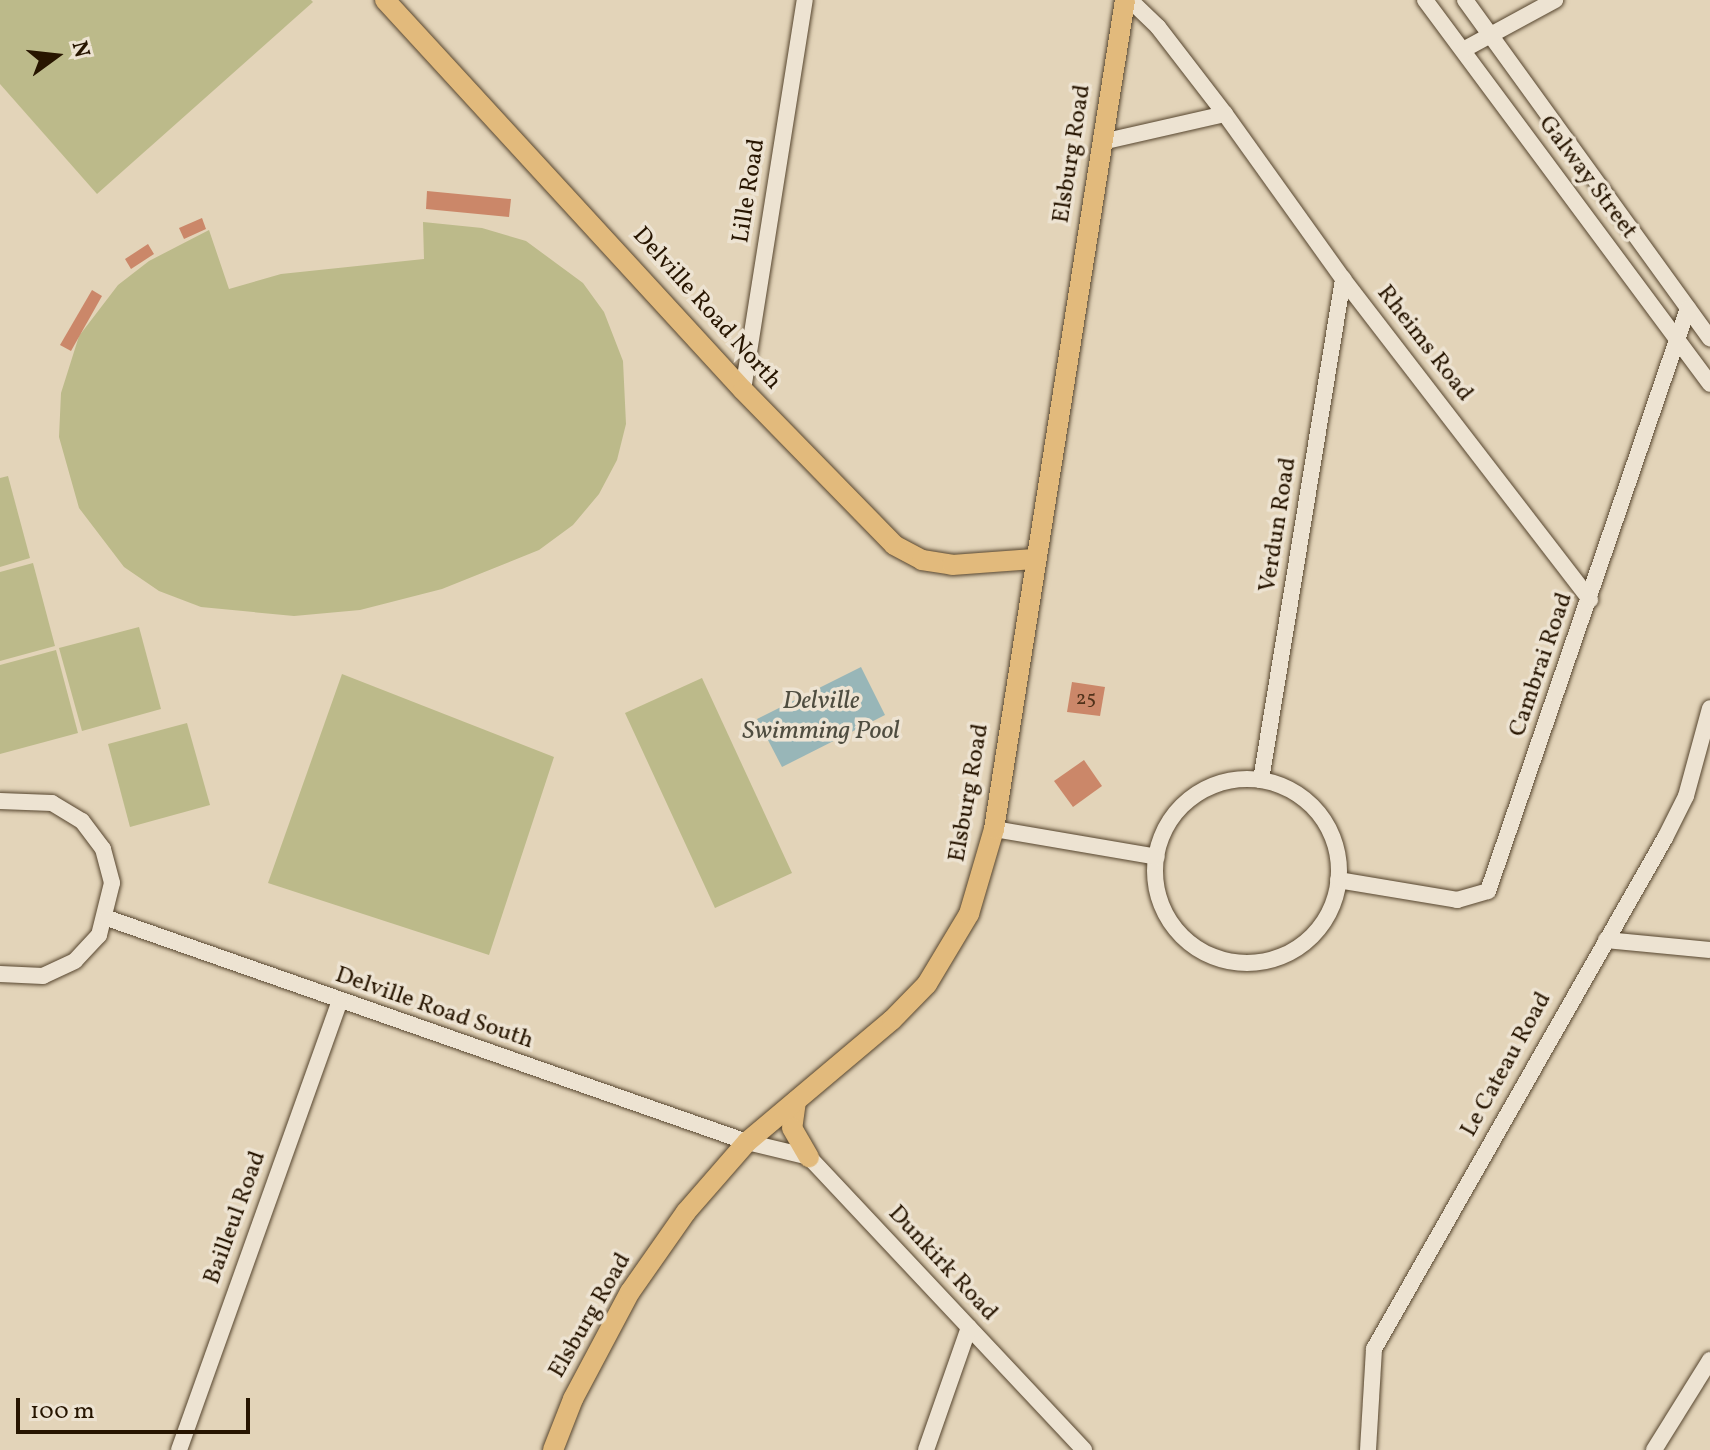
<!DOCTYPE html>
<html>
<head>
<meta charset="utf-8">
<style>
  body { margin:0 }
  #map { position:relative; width:1710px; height:1450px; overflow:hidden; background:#e3d4b9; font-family:Vollkorn,serif }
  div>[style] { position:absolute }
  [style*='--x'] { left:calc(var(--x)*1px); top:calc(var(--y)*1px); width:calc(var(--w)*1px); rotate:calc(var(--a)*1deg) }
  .green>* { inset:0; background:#bcba8a }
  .water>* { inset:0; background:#98b6b8 }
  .building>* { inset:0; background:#cb8769 }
  .roads { filter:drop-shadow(0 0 2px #56452e) drop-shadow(0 0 2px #56452e) }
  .minor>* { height:16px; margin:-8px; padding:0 8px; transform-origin:8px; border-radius:8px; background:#ede3d2 }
  .minor>.ring { margin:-8px; padding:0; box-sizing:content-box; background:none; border:16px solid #ede3d2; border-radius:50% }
  .major>* { height:20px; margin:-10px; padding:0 10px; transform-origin:10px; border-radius:10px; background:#e2ba7c }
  span { translate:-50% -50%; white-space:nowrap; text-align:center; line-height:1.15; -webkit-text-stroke:7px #ede3d2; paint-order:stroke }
  .number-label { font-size:20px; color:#50321a }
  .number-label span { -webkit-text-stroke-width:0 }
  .street-label { font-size:24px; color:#271500 }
  .water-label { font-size:26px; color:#4f4d40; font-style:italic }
  .north { position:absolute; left:16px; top:16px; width:80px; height:80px; -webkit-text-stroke:6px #ede3d2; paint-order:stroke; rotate:75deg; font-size:22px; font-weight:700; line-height:32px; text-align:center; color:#271500 }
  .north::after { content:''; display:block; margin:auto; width:28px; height:36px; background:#271500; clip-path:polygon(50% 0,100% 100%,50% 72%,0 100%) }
  .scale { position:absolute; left:16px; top:1398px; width:234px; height:36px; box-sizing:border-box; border:4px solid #271500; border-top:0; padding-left:10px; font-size:24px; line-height:28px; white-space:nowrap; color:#271500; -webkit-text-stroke:6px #ede3d2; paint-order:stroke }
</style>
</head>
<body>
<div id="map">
  <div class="green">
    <i style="clip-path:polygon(0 0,311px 0,313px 2px,97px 194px,0 84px)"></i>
    <i style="clip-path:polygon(423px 222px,482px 228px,526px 241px,583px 283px,604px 312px,623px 361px,626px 424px,617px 460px,599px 494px,573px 525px,539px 550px,442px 589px,360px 610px,294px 616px,201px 607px,159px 591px,124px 567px,79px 508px,59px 437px,61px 393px,79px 336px,118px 285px,149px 261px,209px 230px,229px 289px,281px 274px,424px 259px)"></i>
    <i style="clip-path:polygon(8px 476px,30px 558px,0 567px,0 478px)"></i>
    <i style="clip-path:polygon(33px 563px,55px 646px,0 661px,0 572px)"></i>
    <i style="clip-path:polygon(139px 627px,161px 709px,82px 731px,59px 648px)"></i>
    <i style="clip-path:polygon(56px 650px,78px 733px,0 754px,0 665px)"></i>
    <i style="clip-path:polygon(342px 674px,554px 757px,489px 955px,268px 883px)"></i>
    <i style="clip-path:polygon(702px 678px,792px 873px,715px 908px,625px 713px)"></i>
    <i style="clip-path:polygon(187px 723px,210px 805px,130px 827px,108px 744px)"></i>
  </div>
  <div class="water">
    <i style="clip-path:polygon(861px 667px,885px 715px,782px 767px,757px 719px)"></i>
  </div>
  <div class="building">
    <i style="clip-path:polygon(427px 191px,511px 199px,509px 217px,426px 209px)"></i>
    <i style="clip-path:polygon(202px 218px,206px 229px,184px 239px,179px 228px)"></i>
    <i style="clip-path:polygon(148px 244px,154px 254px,131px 269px,125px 259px)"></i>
    <i style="clip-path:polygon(92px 290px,102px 296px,71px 351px,60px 345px)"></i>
    <i style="clip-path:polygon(1072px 682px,1105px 687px,1100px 716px,1067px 712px)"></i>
    <i style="clip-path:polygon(1084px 760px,1102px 786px,1073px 807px,1054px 781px)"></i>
  </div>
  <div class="roads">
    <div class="minor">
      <i style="--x:1130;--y:0;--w:39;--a:44"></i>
      <i style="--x:1158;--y:27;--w:110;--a:52.4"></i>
      <i style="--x:1225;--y:114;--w:203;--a:54.4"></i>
      <i style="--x:1343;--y:279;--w:405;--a:52.4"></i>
      <i style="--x:1425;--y:0;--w:478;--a:53.4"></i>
      <i style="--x:1465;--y:0;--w:418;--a:54.1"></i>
      <i style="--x:1463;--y:50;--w:105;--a:-28.5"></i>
      <i style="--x:1102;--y:142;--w:126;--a:-12.8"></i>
      <i style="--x:743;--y:390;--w:395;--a:-81"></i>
      <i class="ring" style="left:1155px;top:779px;width:168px;height:168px"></i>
      <i style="--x:1261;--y:780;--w:508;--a:-80.7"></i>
      <i style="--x:0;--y:801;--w:52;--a:2.2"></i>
      <i style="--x:52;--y:803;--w:35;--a:31"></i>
      <i style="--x:82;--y:821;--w:35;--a:53"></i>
      <i style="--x:103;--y:849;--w:35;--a:75"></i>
      <i style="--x:112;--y:883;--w:54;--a:104"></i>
      <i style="--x:99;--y:935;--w:35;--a:133"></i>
      <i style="--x:75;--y:961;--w:35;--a:155"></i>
      <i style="--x:43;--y:976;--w:43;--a:-177.3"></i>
      <i style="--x:994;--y:829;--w:165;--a:9.7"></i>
      <i style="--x:1338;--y:880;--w:121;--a:9.5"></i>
      <i style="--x:1457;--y:900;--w:32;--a:-16"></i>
      <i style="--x:1488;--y:891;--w:616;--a:-71.07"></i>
      <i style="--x:107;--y:918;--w:678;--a:19.29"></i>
      <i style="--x:747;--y:1142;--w:64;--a:13.6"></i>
      <i style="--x:809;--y:1157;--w:402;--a:46.8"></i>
      <i style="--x:1606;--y:940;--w:104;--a:5.5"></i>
      <i style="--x:179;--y:1450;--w:476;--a:-70.3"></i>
      <i style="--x:926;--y:1450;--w:130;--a:-70.7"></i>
      <i style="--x:1368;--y:1450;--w:101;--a:-86.6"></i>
      <i style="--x:1374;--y:1349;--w:588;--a:-60.34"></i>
      <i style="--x:1665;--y:838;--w:47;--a:-63.4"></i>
      <i style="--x:1686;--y:796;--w:91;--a:-74.7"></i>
      <i style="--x:1654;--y:1450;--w:106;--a:-58.1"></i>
    </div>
    <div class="major">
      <i style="--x:385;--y:0;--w:529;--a:47.45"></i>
      <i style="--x:743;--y:390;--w:216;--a:45.7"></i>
      <i style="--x:894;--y:545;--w:32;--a:28"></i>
      <i style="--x:922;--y:560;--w:30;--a:9"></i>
      <i style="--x:952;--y:565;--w:82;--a:-4.2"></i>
      <i style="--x:796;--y:1101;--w:27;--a:98"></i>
      <i style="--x:792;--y:1128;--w:34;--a:60"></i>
      <i style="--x:553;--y:1450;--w:55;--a:-68.6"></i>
      <i style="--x:573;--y:1399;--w:121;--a:-62"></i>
      <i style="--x:630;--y:1292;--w:98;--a:-55"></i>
      <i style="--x:686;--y:1212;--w:93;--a:-48.9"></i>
      <i style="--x:747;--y:1142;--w:189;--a:-40.1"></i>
      <i style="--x:892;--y:1020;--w:50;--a:-45.8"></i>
      <i style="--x:927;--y:984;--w:82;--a:-59"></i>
      <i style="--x:969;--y:914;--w:89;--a:-73.6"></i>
      <i style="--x:994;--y:829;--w:839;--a:-81.02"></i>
    </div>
  </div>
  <div class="number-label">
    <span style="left:1086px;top:699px">25</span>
  </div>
  <div class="street-label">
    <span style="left:1073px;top:154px;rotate:-81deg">Elsburg Road</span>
    <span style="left:1587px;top:178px;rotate:53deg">Galway Street</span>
    <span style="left:750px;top:191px;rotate:-81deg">Lille Road</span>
    <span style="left:706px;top:309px;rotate:48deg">Delville Road North</span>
    <span style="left:1424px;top:344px;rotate:52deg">Rheims Road</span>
    <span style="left:1279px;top:525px;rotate:-81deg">Verdun Road</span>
    <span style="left:1542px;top:665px;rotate:-71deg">Cambrai Road</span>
    <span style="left:970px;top:793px;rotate:-80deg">Elsburg Road</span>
    <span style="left:434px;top:1009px;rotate:19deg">Delville Road South</span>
    <span style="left:1507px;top:1065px;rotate:-61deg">Le Cateau Road</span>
    <span style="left:236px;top:1218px;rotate:-70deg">Bailleul Road</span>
    <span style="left:942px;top:1264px;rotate:47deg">Dunkirk Road</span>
    <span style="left:591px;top:1316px;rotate:-60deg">Elsburg Road</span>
  </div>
  <div class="water-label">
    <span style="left:821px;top:717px">Delville<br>Swimming Pool</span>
  </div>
  <div class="north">N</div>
  <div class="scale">100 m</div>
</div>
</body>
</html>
